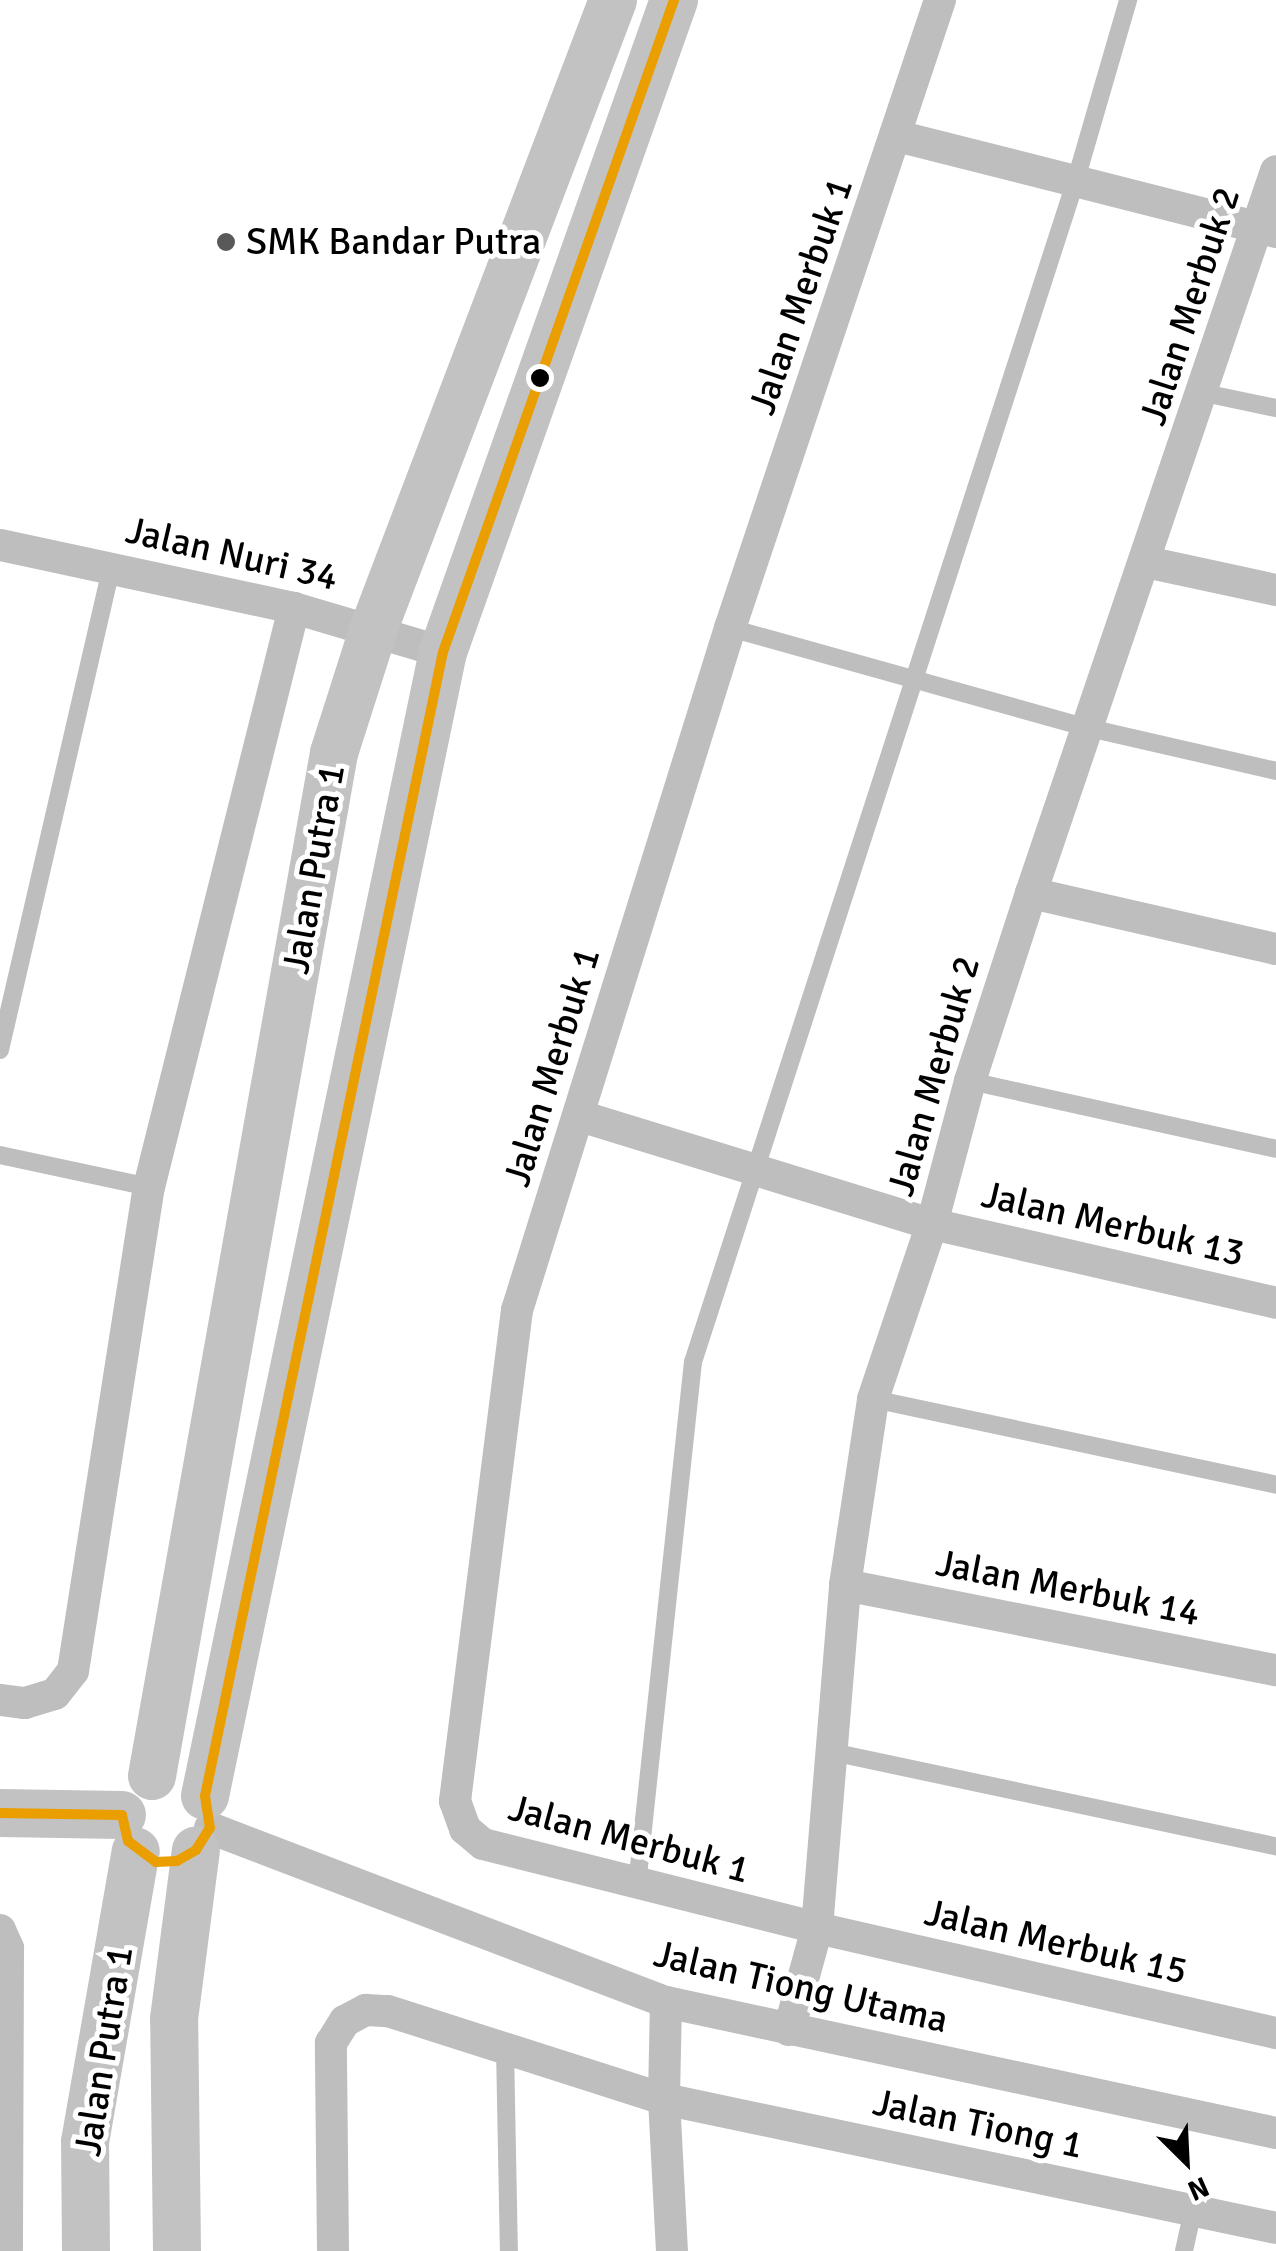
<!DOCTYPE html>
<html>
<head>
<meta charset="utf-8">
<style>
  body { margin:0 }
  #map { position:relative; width:1276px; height:2251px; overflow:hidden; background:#fff; font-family:Signika,sans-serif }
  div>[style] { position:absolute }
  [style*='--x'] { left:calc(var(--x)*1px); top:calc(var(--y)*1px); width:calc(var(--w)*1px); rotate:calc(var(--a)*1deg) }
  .lane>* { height:18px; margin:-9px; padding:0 9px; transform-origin:9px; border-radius:9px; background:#bebebe }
  .street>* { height:32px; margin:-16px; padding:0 16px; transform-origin:16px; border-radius:16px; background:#bebebe }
  .secondary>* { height:48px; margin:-24px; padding:0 24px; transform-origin:24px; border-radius:24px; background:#c2c2c2 }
  .bus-1>* { height:10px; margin:-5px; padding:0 5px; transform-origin:5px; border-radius:5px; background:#eb9e00 }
  .dots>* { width:28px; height:28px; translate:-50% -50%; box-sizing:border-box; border:5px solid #fff; border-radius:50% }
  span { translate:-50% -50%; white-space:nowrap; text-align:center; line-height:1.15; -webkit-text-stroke:10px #fff; paint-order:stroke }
  .poi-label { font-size:38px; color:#000 }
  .left { translate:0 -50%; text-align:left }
  .street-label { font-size:38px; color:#000 }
  .north { position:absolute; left:1136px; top:2111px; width:100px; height:100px; -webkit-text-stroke:8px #fff; paint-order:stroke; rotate:156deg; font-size:28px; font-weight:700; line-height:40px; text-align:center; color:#000 }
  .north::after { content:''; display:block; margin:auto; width:35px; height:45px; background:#000; clip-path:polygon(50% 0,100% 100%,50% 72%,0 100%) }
</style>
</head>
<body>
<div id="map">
  <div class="lane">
    <i style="--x:1204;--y:393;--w:74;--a:11.8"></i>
    <i style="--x:730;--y:628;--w:373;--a:15.6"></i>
    <i style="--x:1089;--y:728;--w:192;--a:12.9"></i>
    <i style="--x:0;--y:1050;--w:495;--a:-77"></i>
    <i style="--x:970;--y:1081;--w:313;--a:12.5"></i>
    <i style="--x:0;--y:1155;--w:152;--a:12.1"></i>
    <i style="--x:873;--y:1399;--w:412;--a:12"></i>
    <i style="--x:832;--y:1752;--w:454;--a:12"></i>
    <i style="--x:637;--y:1885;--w:526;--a:-83.89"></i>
    <i style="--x:693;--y:1362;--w:1239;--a:-72.05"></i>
    <i style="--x:1075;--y:183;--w:191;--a:-73.8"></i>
    <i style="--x:505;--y:2048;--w:203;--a:88.9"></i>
    <i style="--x:1184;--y:2251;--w:42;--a:-77.6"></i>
  </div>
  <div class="street">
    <i style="--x:940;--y:0;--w:662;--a:108.49"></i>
    <i style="--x:730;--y:628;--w:714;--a:107.34"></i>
    <i style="--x:517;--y:1310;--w:495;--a:97.2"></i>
    <i style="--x:455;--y:1801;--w:30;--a:70"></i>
    <i style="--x:465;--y:1829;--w:23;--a:40"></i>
    <i style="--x:483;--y:1844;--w:344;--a:14.1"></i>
    <i style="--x:817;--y:1928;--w:471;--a:12.9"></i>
    <i style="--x:897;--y:136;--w:391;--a:14.2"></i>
    <i style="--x:0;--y:545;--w:301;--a:12.1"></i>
    <i style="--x:294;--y:608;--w:155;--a:16.5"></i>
    <i style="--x:1146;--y:562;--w:133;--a:12.2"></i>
    <i style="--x:1031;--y:893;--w:251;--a:12.9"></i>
    <i style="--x:580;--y:1116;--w:368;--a:17.1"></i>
    <i style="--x:932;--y:1224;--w:353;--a:12.9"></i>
    <i style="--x:845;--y:1585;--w:439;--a:11.2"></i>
    <i style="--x:0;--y:1700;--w:25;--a:7"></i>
    <i style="--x:25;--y:1703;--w:31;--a:-17"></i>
    <i style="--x:55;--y:1694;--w:29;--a:-52"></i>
    <i style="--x:73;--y:1671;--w:490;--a:-81.1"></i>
    <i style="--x:149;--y:1187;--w:597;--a:-75.94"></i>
    <i style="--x:210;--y:1828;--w:488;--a:20.9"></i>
    <i style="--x:666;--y:2002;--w:624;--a:12.12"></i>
    <i style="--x:0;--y:1930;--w:20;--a:66"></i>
    <i style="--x:8;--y:1948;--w:303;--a:90.2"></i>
    <i style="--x:666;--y:2002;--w:97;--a:91.2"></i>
    <i style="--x:664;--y:2099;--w:152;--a:87"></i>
    <i style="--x:789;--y:2030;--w:106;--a:-74.6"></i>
    <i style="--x:817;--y:1928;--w:344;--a:-85.3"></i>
    <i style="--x:845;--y:1585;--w:188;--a:-81.4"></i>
    <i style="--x:873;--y:1399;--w:185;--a:-71.4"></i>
    <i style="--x:932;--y:1224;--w:148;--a:-75.1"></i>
    <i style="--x:970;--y:1081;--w:198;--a:-72"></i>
    <i style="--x:1031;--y:893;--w:762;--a:-71.26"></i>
    <i style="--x:333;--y:2251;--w:208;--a:-90.6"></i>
    <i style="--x:331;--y:2043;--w:26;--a:-58"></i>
    <i style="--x:345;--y:2021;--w:24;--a:-28"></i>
    <i style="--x:366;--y:2010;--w:22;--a:3"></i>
    <i style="--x:388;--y:2011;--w:290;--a:17.7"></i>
    <i style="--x:664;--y:2099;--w:625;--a:11.9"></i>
  </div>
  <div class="secondary">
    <i style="--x:152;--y:1776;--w:1039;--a:-79.91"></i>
    <i style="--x:334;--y:753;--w:131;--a:-72.3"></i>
    <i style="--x:374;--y:628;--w:672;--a:-69.16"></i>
    <i style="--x:205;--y:1796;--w:1168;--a:-78.25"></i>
    <i style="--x:443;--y:652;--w:692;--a:-70.49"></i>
    <i style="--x:0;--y:1813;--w:122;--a:0.9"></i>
    <i style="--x:86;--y:2251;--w:109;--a:-90.5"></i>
    <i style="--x:85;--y:2142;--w:295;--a:-80.1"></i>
    <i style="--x:177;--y:2251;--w:232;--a:-90.7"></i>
    <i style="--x:174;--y:2019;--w:170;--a:-82.6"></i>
  </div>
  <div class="bus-1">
    <i style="--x:0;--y:1813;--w:122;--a:0.9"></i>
    <i style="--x:122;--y:1815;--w:27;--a:77"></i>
    <i style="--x:128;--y:1841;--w:35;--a:37"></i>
    <i style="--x:156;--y:1862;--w:21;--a:-3"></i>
    <i style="--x:177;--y:1861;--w:22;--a:-30"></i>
    <i style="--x:196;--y:1850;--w:26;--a:-58"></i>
    <i style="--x:210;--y:1828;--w:32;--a:-99"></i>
    <i style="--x:205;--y:1796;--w:1168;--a:-78.25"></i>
    <i style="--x:443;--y:652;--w:692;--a:-70.49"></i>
  </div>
  <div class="dots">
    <i style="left:226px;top:242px;background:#595959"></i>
    <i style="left:540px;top:378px;background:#000"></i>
  </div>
  <div class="poi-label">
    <span class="left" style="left:246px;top:242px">SMK Bandar Putra</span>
  </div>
  <div class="street-label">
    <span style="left:801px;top:296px;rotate:-71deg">Jalan Merbuk 1</span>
    <span style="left:1190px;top:306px;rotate:-72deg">Jalan Merbuk 2</span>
    <span style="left:232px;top:554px;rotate:13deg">Jalan Nuri 34</span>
    <span style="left:314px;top:869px;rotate:-80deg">Jalan Putra 1</span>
    <span style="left:552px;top:1067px;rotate:-73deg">Jalan Merbuk 1</span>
    <span style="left:934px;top:1076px;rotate:-74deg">Jalan Merbuk 2</span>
    <span style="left:1113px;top:1224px;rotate:13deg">Jalan Merbuk 13</span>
    <span style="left:1068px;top:1588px;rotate:11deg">Jalan Merbuk 14</span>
    <span style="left:629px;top:1839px;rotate:15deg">Jalan Merbuk 1</span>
    <span style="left:1056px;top:1942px;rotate:13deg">Jalan Merbuk 15</span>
    <span style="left:801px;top:1987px;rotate:13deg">Jalan Tiong Utama</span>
    <span style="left:104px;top:2051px;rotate:-81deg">Jalan Putra 1</span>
    <span style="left:978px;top:2124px;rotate:12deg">Jalan Tiong 1</span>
  </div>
  <div class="north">N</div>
</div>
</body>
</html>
